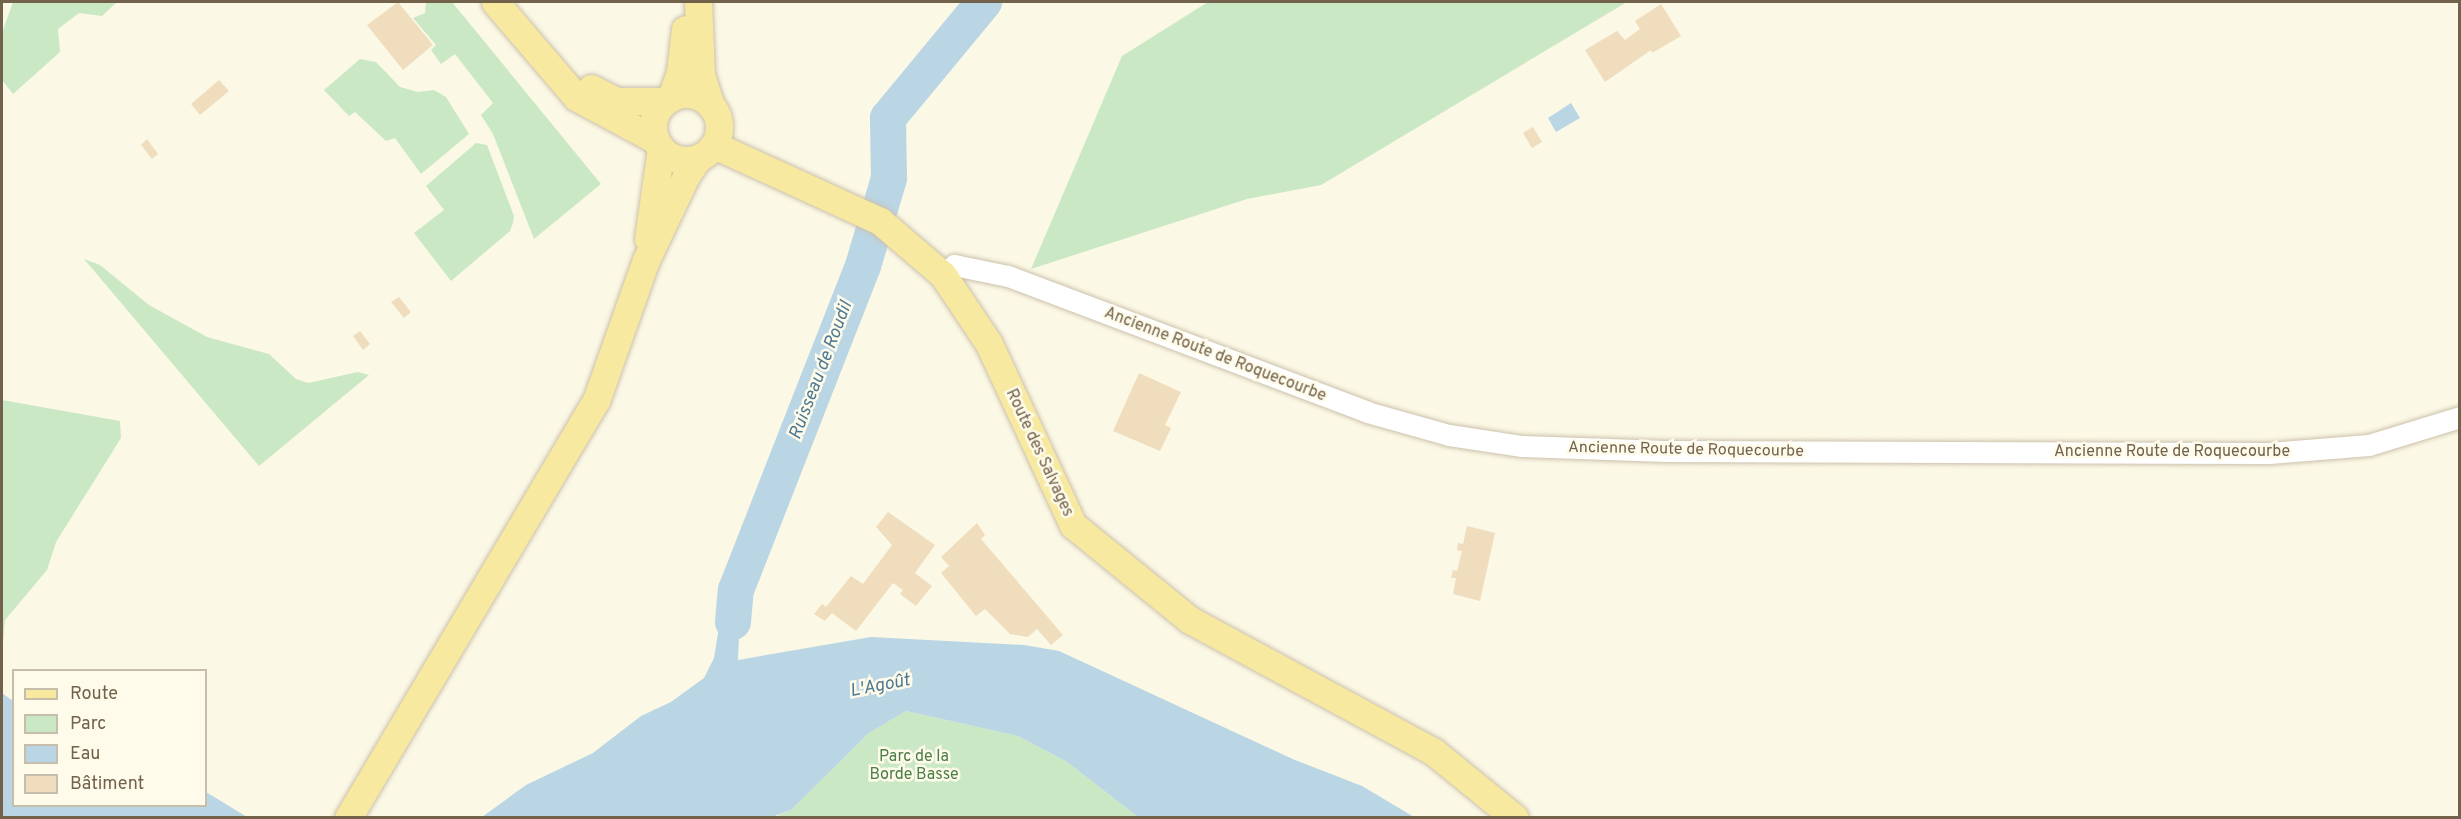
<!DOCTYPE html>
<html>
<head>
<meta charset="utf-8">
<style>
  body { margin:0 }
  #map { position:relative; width:2461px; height:819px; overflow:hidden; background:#fbf8e5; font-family:Overpass,sans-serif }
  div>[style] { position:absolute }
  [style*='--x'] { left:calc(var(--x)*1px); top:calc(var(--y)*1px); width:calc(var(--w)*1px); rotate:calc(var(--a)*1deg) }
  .green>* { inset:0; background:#cbe8c4 }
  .water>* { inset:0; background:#bad5e4 }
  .river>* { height:36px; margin:-18px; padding:0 18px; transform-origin:18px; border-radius:18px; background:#bad5e4 }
  .building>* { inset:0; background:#efddbe }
  .roads { filter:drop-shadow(0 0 2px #ccc1ac) drop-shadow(0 0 2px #ccc1ac) }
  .minor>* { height:21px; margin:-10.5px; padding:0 10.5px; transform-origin:10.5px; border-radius:10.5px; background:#fff }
  .major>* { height:27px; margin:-13.5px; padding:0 13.5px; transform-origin:13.5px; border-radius:13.5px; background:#f7eaa0 }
  .major>.ring { margin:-13.5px; padding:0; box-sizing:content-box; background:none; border:27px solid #f7eaa0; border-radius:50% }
  span { translate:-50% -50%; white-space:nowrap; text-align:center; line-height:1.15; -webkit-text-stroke:5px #fefbeb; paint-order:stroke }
  .street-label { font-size:16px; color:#73624b }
  .park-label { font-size:16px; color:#4a7e46 }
  .water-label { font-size:18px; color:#4c7893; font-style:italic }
  .frame { position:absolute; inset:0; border:3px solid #73624b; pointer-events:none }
  .legend { position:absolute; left:12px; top:669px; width:195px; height:138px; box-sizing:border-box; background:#fefbeb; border:2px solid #c6beab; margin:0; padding:8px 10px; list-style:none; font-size:18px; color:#73624b }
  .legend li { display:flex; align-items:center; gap:12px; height:30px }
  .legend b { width:30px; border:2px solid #c6beab }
</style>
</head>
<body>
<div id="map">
  <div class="green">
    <i style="clip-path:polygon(13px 2px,117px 2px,102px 16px,79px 13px,58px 29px,60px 52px,13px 94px,2px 80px,2px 33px)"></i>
    <i style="clip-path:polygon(426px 2px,452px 2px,601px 184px,534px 239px,493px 134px,481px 115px,493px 103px,455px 54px,441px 64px,431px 50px,436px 45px,413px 18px,425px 13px)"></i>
    <i style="clip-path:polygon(1208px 2px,1627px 2px,1321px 185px,1247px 199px,1031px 269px,1122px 56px)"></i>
    <i style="clip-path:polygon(360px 59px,376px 62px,400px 87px,418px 92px,434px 90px,446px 97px,469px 134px,421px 174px,395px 138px,386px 141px,355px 112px,349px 116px,324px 90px)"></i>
    <i style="clip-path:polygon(476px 143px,487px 145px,514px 216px,513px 223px,510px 231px,451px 281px,414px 233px,444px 210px,426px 186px)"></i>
    <i style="clip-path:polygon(84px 259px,100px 265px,149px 305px,207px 337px,269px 354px,296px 379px,308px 383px,358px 372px,369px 375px,259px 466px)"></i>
    <i style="clip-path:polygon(2px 400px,120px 421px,121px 438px,56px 542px,47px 570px,5px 620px,2px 654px)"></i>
    <i style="clip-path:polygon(906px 711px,1018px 736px,1067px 762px,1138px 817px,772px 818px,791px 810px,869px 733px)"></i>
  </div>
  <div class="water">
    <i style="clip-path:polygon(1571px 103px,1580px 118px,1556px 132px,1548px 118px)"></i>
    <i style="clip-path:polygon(742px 569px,738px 660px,871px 637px,1024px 645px,1059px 651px,1295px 760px,1362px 786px,1414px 817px,1138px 817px,1067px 762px,1018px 736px,906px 711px,869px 733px,791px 810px,772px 817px,482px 817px,526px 785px,593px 753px,641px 716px,671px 702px,704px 678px,714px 658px,725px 590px)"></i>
    <i style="clip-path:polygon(2px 693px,13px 701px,14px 806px,206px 806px,206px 792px,247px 817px,2px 817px)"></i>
  </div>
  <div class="river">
    <i style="--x:733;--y:622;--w:32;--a:-85"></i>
    <i style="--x:736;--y:590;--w:348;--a:-68.6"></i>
    <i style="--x:863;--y:266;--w:92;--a:-73.5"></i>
    <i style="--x:889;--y:178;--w:60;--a:-91"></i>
    <i style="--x:888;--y:118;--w:151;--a:-50.4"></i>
  </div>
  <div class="building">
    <i style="clip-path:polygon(398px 2px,433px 45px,403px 70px,367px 25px)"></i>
    <i style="clip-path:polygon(1661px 4px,1681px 36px,1652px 53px,1651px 50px,1605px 82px,1585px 50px,1617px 31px,1625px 40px,1640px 29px,1635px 21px)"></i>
    <i style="clip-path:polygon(219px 80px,229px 91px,200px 115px,191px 104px)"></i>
    <i style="clip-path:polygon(1533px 127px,1542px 142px,1532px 148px,1523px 133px)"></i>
    <i style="clip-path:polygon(147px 139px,158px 154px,152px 159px,141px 145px)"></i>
    <i style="clip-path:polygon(399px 297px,411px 312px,404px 318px,391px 302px)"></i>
    <i style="clip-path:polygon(360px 331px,370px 344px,363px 350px,353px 336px)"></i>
    <i style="clip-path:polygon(1139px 373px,1181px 392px,1165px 425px,1171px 428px,1160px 451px,1113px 431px)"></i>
    <i style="clip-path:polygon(888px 512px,935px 545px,915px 573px,932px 586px,916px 606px,900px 594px,903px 590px,893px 583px,856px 631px,832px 613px,825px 621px,814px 614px,822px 604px,826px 607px,851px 576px,863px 584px,892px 545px,876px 527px)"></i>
    <i style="clip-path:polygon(977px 523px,985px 535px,981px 539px,1063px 635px,1051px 645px,1037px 629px,1028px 637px,1010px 634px,985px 609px,976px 616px,941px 573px,949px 566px,941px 557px)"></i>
    <i style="clip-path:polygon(1467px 526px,1495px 533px,1480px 601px,1453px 594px,1456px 578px,1451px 578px,1453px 570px,1457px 571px,1462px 551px,1457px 550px,1458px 543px,1463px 544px)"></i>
  </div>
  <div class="roads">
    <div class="minor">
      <i style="--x:943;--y:275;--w:15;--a:-42"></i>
      <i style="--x:954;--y:265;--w:55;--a:11.5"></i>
      <i style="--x:1008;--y:276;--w:384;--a:20.7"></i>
      <i style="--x:1367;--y:412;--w:85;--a:15.7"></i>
      <i style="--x:1449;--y:435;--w:74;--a:8.6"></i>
      <i style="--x:1522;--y:446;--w:143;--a:2"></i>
      <i style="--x:1665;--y:451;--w:604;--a:0.19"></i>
      <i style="--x:2269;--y:453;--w:100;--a:-4.6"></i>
      <i style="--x:2369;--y:445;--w:95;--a:-17.1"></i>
    </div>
    <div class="major">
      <i style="--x:495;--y:2;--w:125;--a:49.5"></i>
      <i style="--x:576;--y:97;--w:91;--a:28.3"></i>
      <i style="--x:698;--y:2;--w:73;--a:87.6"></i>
      <i style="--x:701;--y:75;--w:33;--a:72"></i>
      <i style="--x:591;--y:88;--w:29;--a:27"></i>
      <i style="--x:617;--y:101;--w:49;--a:0"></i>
      <i class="ring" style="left:653px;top:94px;width:39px;height:39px"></i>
      <i style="--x:671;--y:98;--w:28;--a:-71"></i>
      <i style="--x:680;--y:72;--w:43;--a:-83.4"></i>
      <i style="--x:714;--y:145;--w:183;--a:24.6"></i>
      <i style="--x:880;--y:221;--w:83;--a:40.6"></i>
      <i style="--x:943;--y:275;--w:83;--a:56.3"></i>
      <i style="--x:989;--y:344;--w:200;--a:65.1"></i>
      <i style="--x:1073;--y:525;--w:151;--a:39.1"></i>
      <i style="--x:1190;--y:620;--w:277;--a:28.4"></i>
      <i style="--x:1434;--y:752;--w:104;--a:39.2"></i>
      <i style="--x:648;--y:239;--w:92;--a:-81.9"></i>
      <i style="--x:348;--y:818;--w:485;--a:-59.3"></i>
      <i style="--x:596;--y:401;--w:150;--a:-70.5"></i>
      <i style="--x:646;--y:260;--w:93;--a:-64.5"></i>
      <i style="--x:686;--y:176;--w:22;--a:-56"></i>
    </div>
  </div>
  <div class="street-label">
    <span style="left:1215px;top:355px;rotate:21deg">Ancienne Route de Roquecourbe</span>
    <span style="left:1686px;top:450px;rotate:1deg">Ancienne Route de Roquecourbe</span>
    <span style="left:2172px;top:452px">Ancienne Route de Roquecourbe</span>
    <span style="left:1039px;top:453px;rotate:65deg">Route des Salvages</span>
  </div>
  <div class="park-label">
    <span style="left:914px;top:766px">Parc de la<br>Borde Basse</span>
  </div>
  <div class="water-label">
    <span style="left:822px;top:371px;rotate:-69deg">Ruisseau de Roudil</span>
    <span style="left:880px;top:687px;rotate:-11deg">L'Agoût</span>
  </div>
  <div class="frame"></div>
  <ul class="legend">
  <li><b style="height:8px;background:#f7eaa0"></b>Route</li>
  <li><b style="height:16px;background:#cbe8c4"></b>Parc</li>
  <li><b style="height:16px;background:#bad5e4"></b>Eau</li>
  <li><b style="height:16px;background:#efddbe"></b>Bâtiment</li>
  </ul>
</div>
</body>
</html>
